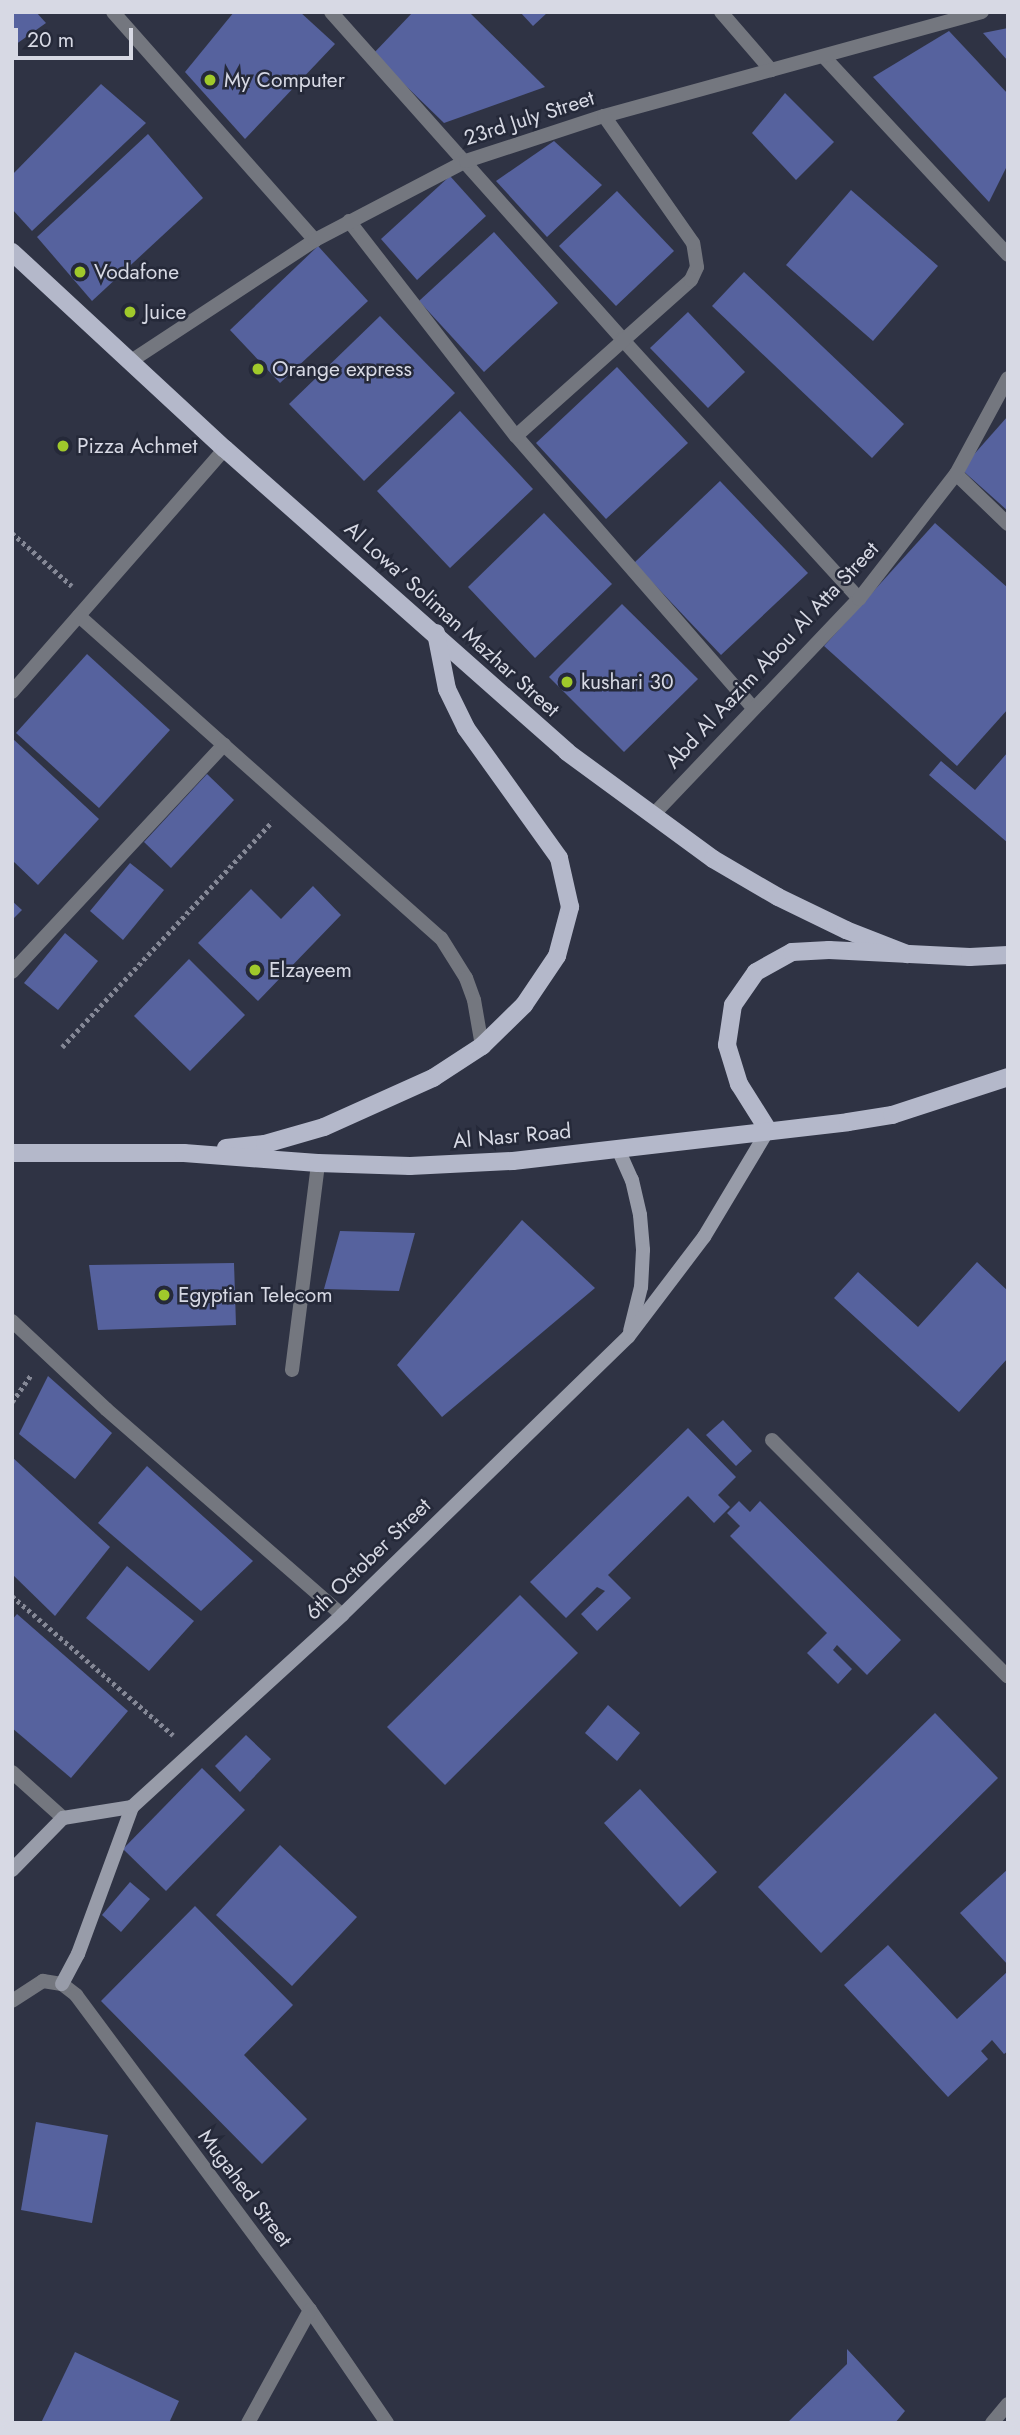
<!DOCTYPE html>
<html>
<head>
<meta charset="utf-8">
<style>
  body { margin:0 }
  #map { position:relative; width:1020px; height:2435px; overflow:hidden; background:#2f3344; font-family:Jost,sans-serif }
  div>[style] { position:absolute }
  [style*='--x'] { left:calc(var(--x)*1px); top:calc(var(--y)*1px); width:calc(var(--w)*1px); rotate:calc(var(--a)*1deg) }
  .building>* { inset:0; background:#56629e }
  .path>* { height:4.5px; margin-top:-2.25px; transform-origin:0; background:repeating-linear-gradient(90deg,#858896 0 3.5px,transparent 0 7px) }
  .lane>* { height:14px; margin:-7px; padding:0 7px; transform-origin:7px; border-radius:7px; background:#74777f }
  .street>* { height:14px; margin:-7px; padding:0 7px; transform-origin:7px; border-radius:7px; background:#74777f }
  .secondary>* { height:14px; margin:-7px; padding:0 7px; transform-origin:7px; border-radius:7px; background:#989ca9 }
  .primary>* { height:18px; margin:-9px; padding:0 9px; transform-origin:9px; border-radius:9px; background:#b4b8ca }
  .dots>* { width:19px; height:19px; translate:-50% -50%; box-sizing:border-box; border:4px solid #252939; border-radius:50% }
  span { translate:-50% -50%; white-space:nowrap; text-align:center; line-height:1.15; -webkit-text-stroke:5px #252939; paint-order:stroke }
  .poi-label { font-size:21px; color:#d7d9e4 }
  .left { translate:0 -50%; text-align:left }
  .street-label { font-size:21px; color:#d7d9e4 }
  .frame { position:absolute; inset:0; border:14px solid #d7d9e4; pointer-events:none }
  .scale { position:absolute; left:14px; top:28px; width:119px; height:32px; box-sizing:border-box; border:4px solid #d7d9e4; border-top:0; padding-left:9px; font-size:21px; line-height:24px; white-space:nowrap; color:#d7d9e4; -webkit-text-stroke:5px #252939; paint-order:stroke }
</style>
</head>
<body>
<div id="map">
  <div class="building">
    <i style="clip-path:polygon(12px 12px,36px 12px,46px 23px,12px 47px)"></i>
    <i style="clip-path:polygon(234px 12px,300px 12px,335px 44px,245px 139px,185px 72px)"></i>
    <i style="clip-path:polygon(413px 12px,469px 12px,545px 87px,444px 123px,373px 54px)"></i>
    <i style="clip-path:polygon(520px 12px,548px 12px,533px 26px)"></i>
    <i style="clip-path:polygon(1008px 28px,1008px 61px,983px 33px)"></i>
    <i style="clip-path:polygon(949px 31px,1008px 94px,1008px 164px,989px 202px,873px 77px)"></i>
    <i style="clip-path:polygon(101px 84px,146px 123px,32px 231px,12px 209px,12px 175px)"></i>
    <i style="clip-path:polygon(785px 93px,834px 142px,796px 180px,752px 133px)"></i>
    <i style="clip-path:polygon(148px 134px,203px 198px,92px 301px,37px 237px)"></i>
    <i style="clip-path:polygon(554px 141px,602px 185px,547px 237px,496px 181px)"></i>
    <i style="clip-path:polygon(450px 176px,486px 216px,417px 280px,381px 239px)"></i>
    <i style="clip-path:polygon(851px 190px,938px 266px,873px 341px,786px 265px)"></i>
    <i style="clip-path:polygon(617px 191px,674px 251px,616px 306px,559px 246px)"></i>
    <i style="clip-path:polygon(494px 232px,558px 303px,484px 372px,419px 301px)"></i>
    <i style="clip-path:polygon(318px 246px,368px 301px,280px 383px,230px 330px)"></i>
    <i style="clip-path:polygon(744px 272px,904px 424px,872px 458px,712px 306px)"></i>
    <i style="clip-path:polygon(688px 312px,745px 372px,708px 408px,650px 348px)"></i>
    <i style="clip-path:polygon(380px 316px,455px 393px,364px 481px,289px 404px)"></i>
    <i style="clip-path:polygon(617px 367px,688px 443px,606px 519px,536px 443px)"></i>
    <i style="clip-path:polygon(460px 411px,533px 489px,450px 568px,377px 491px)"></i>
    <i style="clip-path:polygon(1008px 416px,1008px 511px,961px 469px)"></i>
    <i style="clip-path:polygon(720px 481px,808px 573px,721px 655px,634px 563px)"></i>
    <i style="clip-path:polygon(544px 513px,612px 584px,535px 658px,468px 587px)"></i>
    <i style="clip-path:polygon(935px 523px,1008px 588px,1008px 709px,957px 766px,824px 646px)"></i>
    <i style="clip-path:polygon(622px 604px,698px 679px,624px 752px,549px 677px)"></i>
    <i style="clip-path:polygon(87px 654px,170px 730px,99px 808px,16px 733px)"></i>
    <i style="clip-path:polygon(12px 738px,99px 819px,38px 885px,12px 860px)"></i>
    <i style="clip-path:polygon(1008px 752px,1008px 843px,929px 775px,941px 761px,975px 790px)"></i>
    <i style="clip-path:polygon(207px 774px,234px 800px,171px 868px,144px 842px)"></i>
    <i style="clip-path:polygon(130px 863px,164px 890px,123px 940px,90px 911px)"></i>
    <i style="clip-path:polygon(313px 886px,341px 915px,258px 1001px,198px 943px,251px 889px,281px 919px)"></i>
    <i style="clip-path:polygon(12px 901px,22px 910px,12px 920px)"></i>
    <i style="clip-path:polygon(65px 933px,98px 961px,58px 1010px,24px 983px)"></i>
    <i style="clip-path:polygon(189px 959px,245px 1015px,190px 1071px,134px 1016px)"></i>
    <i style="clip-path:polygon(522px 1220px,595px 1288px,442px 1417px,397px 1365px)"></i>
    <i style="clip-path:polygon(340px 1231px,415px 1233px,399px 1291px,324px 1289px)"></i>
    <i style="clip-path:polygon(977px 1262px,1008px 1291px,1008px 1358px,959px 1412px,834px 1298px,858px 1272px,918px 1327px)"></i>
    <i style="clip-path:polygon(234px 1263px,236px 1325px,98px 1330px,89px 1265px)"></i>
    <i style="clip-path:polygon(48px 1376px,112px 1433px,75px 1479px,19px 1434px)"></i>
    <i style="clip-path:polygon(723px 1420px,752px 1451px,736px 1466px,706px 1435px)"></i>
    <i style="clip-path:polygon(688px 1428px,736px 1477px,718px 1495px,730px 1507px,714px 1523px,688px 1496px,608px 1575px,631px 1598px,597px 1631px,581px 1614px,605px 1591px,597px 1587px,566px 1618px,530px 1582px)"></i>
    <i style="clip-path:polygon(12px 1457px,110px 1547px,55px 1616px,12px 1574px)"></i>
    <i style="clip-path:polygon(147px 1466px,253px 1561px,201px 1611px,98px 1523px)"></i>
    <i style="clip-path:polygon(739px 1501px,750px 1512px,760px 1501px,901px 1640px,867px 1675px,837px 1645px,833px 1650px,852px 1669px,838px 1684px,807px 1653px,827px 1633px,730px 1536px,740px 1526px,727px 1513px)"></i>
    <i style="clip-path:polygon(127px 1566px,194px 1621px,149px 1671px,86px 1618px)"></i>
    <i style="clip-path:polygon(520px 1595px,578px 1653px,445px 1785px,387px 1727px)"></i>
    <i style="clip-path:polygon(17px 1614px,128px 1711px,71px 1778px,12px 1728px,12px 1620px)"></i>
    <i style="clip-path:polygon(608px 1705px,640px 1733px,617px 1761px,585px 1733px)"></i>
    <i style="clip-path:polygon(935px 1713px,998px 1778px,821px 1953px,758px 1887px)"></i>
    <i style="clip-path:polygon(246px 1735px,271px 1759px,240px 1792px,215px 1766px)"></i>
    <i style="clip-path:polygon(202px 1768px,245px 1810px,166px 1891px,123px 1849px)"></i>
    <i style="clip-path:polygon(640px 1789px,717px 1872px,680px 1907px,604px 1823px)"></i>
    <i style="clip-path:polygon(280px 1845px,357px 1917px,292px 1986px,216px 1915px)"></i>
    <i style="clip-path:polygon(1008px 1869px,1008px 1965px,960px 1913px)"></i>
    <i style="clip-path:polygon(130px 1882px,150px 1899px,121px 1932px,102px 1915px)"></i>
    <i style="clip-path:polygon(195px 1906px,293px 2005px,244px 2055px,307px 2119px,262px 2164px,101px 2001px)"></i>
    <i style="clip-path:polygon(888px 1945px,957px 2019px,1008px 1971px,1008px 2051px,1004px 2054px,992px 2040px,981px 2051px,988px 2059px,948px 2097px,844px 1985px)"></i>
    <i style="clip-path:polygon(36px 2122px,108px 2135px,92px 2223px,21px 2210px)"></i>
    <i style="clip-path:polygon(847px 2349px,905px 2411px,895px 2423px,787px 2423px,847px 2364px)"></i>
    <i style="clip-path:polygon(75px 2352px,179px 2401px,169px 2423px,41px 2423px)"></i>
  </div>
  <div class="path">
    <i style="--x:12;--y:533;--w:80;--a:41.5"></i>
    <i style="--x:62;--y:1047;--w:308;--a:-47"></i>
    <i style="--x:12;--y:1402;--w:33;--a:-55"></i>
    <i style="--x:12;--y:1596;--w:213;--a:40.8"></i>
  </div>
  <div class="lane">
    <i style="--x:79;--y:616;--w:484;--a:41.7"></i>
    <i style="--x:441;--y:938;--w:47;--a:58"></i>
    <i style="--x:466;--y:978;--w:23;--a:70"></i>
    <i style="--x:474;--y:1000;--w:47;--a:80.1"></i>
    <i style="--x:292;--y:1370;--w:209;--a:-82.8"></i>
  </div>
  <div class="street">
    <i style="--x:113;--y:12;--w:305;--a:48.5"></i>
    <i style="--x:331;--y:12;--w:438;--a:48.3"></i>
    <i style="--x:622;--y:339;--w:352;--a:47.6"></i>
    <i style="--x:721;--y:12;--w:77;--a:49.2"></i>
    <i style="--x:825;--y:58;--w:269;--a:47.1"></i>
    <i style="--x:349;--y:221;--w:272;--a:52.2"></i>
    <i style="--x:516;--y:436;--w:361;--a:48.9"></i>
    <i style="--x:131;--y:361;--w:220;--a:-33.3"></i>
    <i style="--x:315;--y:240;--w:170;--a:-27.6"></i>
    <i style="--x:466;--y:161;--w:145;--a:-18.1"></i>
    <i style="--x:604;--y:116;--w:392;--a:-15.4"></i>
    <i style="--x:516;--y:436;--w:234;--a:-41.7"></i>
    <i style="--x:691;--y:280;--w:14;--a:-65"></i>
    <i style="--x:697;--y:267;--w:24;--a:-99"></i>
    <i style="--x:693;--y:243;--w:155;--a:-125"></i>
    <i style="--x:956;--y:474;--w:72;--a:43.9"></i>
    <i style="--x:12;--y:692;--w:323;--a:-48.8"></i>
    <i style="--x:653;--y:815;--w:298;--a:-46.4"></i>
    <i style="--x:859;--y:599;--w:158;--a:-52.2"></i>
    <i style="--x:956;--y:474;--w:109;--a:-61.6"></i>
    <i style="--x:12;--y:972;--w:311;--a:-47"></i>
    <i style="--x:12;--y:1321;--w:129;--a:43.1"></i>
    <i style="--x:106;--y:1409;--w:313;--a:41.1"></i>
    <i style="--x:772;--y:1440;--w:334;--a:45.1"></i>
    <i style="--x:12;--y:1772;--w:69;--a:42"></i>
    <i style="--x:12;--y:2001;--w:37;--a:-33"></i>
    <i style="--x:43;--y:1981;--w:19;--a:9"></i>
    <i style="--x:62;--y:1984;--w:18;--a:38"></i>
    <i style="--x:76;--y:1995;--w:392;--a:53.4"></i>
    <i style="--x:310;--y:2310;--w:137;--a:55.7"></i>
    <i style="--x:248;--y:2423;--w:129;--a:-61.2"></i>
    <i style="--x:992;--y:2423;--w:25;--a:-50"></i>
  </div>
  <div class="secondary">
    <i style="--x:618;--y:1149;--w:34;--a:66"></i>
    <i style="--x:632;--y:1180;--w:36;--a:77"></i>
    <i style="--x:640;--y:1215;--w:35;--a:85"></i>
    <i style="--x:643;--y:1250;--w:37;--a:93"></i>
    <i style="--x:641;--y:1287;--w:45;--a:104"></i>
    <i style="--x:12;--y:1870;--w:73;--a:-45.6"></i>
    <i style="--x:63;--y:1818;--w:70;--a:-9.1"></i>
    <i style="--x:62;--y:1984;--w:34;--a:-62"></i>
    <i style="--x:78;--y:1954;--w:157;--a:-69.8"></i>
    <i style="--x:132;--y:1807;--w:285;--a:-42.4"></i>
    <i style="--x:342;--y:1615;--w:399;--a:-44.2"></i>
    <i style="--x:628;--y:1337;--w:126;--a:-52.8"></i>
    <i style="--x:704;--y:1237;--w:125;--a:-59.1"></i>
  </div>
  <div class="primary">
    <i style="--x:12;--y:252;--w:290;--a:42.8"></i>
    <i style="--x:225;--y:449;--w:457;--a:41.5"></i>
    <i style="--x:567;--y:752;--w:181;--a:36.2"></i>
    <i style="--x:713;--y:859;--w:75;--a:30.3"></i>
    <i style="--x:778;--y:897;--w:76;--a:25.9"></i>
    <i style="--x:846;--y:930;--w:66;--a:21.5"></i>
    <i style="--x:768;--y:1130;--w:54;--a:-122.2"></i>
    <i style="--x:739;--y:1084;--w:41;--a:-107.1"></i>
    <i style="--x:727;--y:1045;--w:40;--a:-81.5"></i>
    <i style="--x:733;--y:1005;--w:40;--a:-55.1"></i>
    <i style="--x:756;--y:972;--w:41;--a:-29.1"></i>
    <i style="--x:792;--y:952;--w:37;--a:-3"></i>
    <i style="--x:829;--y:950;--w:141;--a:2.8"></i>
    <i style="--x:970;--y:957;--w:38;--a:-3"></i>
    <i style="--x:226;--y:1148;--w:39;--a:-6"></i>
    <i style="--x:265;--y:1144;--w:61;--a:-16.1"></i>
    <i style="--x:324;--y:1127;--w:120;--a:-24.2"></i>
    <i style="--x:433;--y:1078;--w:59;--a:-33.1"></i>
    <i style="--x:482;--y:1046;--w:59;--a:-44.3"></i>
    <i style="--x:524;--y:1005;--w:59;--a:-56"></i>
    <i style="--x:557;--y:956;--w:51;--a:-75.1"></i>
    <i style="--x:570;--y:907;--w:50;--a:-102.7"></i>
    <i style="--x:559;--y:858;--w:160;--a:-125.6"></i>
    <i style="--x:466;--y:728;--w:43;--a:-116"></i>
    <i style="--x:447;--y:689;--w:57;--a:-101.1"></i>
    <i style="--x:12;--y:1153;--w:172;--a:0"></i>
    <i style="--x:184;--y:1153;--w:134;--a:4.3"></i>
    <i style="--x:318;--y:1163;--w:92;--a:1.9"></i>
    <i style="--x:410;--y:1166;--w:103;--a:-2.8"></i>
    <i style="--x:513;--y:1161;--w:337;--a:-6.6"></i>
    <i style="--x:848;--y:1122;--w:45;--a:-9"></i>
    <i style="--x:892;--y:1115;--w:122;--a:-18.1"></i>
  </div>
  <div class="dots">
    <i style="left:210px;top:80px;background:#a0c92b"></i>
    <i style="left:80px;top:272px;background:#a0c92b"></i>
    <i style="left:130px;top:312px;background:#a0c92b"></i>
    <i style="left:258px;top:369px;background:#a0c92b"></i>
    <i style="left:63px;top:446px;background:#a0c92b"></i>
    <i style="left:567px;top:682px;background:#a0c92b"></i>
    <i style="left:255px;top:970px;background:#a0c92b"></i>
    <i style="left:164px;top:1295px;background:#a0c92b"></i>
  </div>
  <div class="poi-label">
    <span class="left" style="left:224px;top:80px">My Computer</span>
    <span class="left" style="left:94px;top:272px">Vodafone</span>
    <span class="left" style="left:144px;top:312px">Juice</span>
    <span class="left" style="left:272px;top:369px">Orange express</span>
    <span class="left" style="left:77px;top:446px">Pizza Achmet</span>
    <span class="left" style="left:581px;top:682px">kushari 30</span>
    <span class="left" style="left:269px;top:970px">Elzayeem</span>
    <span class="left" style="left:178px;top:1295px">Egyptian Telecom</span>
  </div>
  <div class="street-label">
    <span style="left:529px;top:118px;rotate:-18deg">23rd July Street</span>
    <span style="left:452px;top:619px;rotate:42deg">Al Lowa' Soliman Mazhar Street</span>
    <span style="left:772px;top:655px;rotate:-47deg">Abd Al Aazim Abou Al Atta Street</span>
    <span style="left:512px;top:1136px;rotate:-5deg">Al Nasr Road</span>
    <span style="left:368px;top:1559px;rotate:-44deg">6th October Street</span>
    <span style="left:245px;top:2188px;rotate:53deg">Mugahed Street</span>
  </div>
  <div class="frame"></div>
  <div class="scale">20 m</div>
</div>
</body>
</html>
